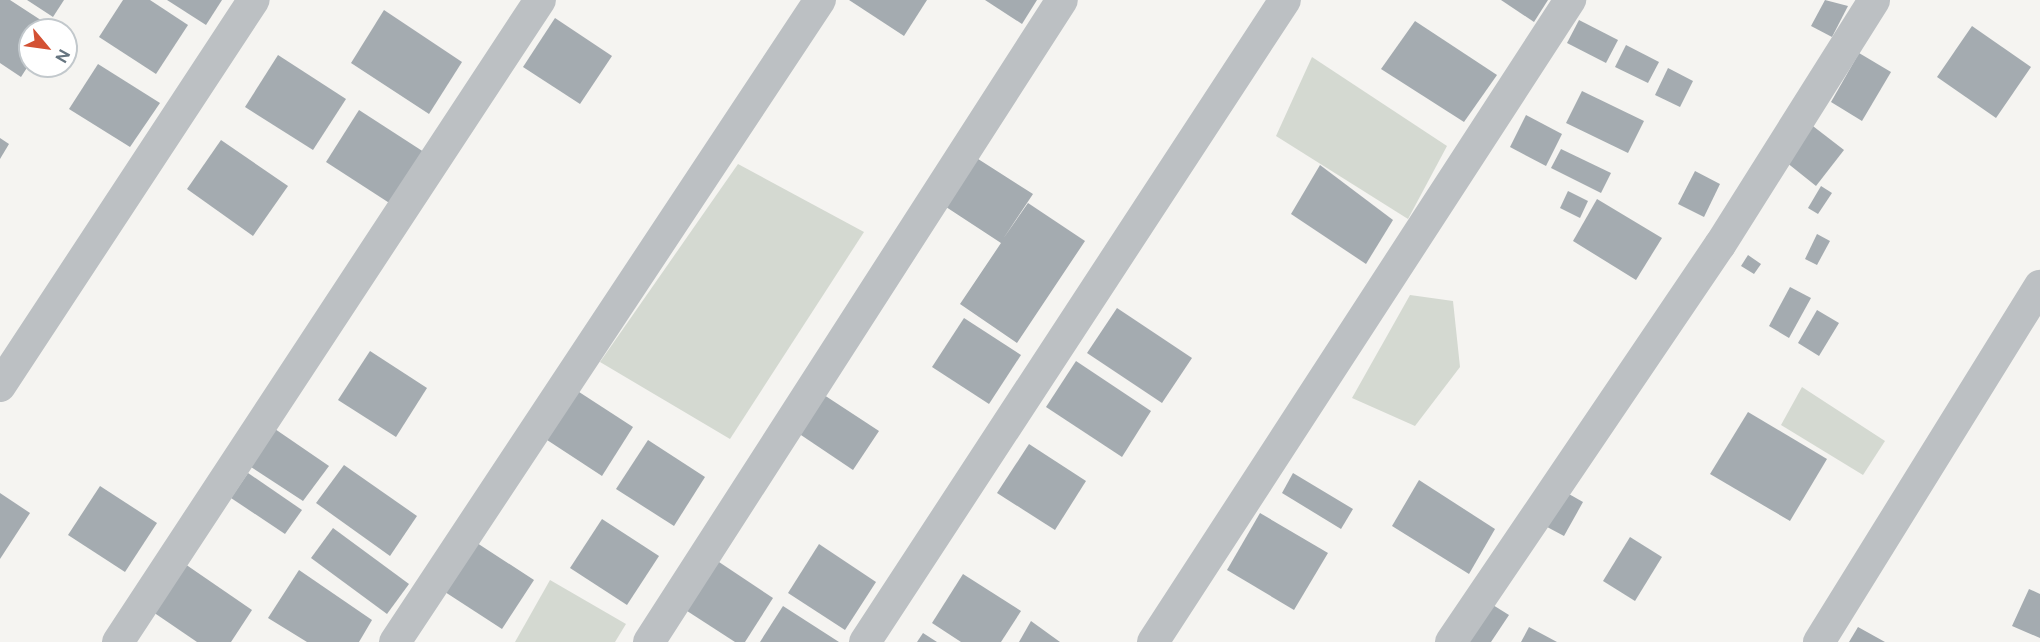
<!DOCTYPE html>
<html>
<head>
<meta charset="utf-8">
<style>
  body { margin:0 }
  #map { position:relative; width:2040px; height:642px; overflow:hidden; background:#f5f4f1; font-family:"Public Sans",sans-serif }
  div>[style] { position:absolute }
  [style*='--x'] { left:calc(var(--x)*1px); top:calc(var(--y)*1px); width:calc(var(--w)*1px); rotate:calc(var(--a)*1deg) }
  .green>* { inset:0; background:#d4d9d1 }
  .building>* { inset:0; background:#a4abb0 }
  .street>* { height:32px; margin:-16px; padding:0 16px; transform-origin:16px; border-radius:16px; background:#bcc0c3 }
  span { translate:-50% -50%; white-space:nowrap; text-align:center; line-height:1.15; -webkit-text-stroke:6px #fff; paint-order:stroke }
  .north { position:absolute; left:18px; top:18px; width:60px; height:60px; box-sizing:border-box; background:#fff; border:2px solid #c2c8cc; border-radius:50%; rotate:119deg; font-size:16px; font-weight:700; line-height:24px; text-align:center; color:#667580 }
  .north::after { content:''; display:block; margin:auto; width:21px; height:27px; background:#d35133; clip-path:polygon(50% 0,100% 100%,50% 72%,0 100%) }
</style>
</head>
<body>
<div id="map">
  <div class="green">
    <i style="clip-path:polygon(1312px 57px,1447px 146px,1408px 219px,1276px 136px)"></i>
    <i style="clip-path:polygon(738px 164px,864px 232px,730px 439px,600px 362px)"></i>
    <i style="clip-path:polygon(1410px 295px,1453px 301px,1460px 367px,1415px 426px,1352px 398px)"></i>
    <i style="clip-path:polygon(1802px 387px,1885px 441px,1863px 475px,1781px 425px)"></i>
    <i style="clip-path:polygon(550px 580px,626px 624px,615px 642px,515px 642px)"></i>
  </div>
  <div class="building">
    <i style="clip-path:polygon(0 0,10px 0,53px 28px,30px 30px,30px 63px,21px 77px,0 63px)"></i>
    <i style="clip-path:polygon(27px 0,64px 0,53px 17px)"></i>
    <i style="clip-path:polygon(123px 0,150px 0,188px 25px,156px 74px,99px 37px)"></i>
    <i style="clip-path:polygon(167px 0,222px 0,206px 25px)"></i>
    <i style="clip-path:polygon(849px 0,927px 0,904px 36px)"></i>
    <i style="clip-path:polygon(985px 0,1037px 0,1022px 24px)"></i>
    <i style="clip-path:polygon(1501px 0,1548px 0,1534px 22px)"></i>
    <i style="clip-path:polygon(1825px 0,1848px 6px,1832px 37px,1811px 26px)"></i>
    <i style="clip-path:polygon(384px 10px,462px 62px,429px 114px,351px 63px)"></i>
    <i style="clip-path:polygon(555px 18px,612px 56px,580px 104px,523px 67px)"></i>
    <i style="clip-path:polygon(1579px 20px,1618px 40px,1606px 63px,1567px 43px)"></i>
    <i style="clip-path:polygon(1415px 21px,1497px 75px,1464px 122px,1381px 69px)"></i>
    <i style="clip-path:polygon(1972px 26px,2031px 67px,1996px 118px,1937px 77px)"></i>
    <i style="clip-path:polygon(1626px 45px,1659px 62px,1648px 83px,1615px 67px)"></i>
    <i style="clip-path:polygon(1859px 53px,1891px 72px,1862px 121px,1831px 102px)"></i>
    <i style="clip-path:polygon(278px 55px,346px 99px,313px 150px,245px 107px)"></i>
    <i style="clip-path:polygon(98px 64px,160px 103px,130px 147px,69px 109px)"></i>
    <i style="clip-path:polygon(1668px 68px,1693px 81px,1680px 107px,1655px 95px)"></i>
    <i style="clip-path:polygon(1582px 91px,1644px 121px,1628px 153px,1566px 123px)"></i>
    <i style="clip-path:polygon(359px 110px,427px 154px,394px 206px,326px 162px)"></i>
    <i style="clip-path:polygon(1526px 115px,1562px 134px,1546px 166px,1510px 147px)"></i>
    <i style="clip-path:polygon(1809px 123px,1844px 150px,1816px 186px,1781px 158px)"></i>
    <i style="clip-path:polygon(0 138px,9px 144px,0 159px)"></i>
    <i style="clip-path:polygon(221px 140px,288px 186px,253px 236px,187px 189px)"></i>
    <i style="clip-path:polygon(1561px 149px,1611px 173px,1601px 193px,1551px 168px)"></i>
    <i style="clip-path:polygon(975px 157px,1033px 194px,1003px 239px,1028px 203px,1085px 241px,1017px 343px,960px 304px,1001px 243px,943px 205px)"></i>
    <i style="clip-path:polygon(1320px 165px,1393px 220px,1366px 264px,1291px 214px)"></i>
    <i style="clip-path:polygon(1695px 171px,1720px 184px,1704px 217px,1678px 204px)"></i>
    <i style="clip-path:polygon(1821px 186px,1832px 193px,1818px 214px,1808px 208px)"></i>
    <i style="clip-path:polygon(1568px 191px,1588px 201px,1580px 218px,1560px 208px)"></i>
    <i style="clip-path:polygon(1597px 199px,1662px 238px,1636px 280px,1573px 241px)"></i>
    <i style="clip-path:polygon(1817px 234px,1830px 241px,1817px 265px,1805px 259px)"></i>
    <i style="clip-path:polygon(1748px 255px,1761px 264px,1754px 274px,1741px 266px)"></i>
    <i style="clip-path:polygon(1790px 287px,1811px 298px,1789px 338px,1769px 326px)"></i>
    <i style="clip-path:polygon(1117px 308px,1192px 358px,1162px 403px,1087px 353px)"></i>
    <i style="clip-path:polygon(1817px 310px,1839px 323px,1819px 356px,1798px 343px)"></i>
    <i style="clip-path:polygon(964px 318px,1021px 355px,989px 404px,932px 367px)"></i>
    <i style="clip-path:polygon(370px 351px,427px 388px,396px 437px,338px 400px)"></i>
    <i style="clip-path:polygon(1076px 361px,1151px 411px,1122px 457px,1046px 407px)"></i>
    <i style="clip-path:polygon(576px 390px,633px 427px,602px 476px,544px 438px)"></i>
    <i style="clip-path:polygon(821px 393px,879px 431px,853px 470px,795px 431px)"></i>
    <i style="clip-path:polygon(1748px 412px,1827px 459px,1790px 521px,1710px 474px)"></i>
    <i style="clip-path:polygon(275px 429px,329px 466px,303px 501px,251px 467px)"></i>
    <i style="clip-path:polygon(648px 440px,705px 477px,674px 526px,616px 489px)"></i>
    <i style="clip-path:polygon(1029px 444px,1086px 481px,1055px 530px,997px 493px)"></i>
    <i style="clip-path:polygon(344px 465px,417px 516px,390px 556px,316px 503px)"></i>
    <i style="clip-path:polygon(248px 473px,302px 510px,285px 534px,231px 498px)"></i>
    <i style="clip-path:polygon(1293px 473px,1353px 509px,1341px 529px,1282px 493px)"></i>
    <i style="clip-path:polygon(1419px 480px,1495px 529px,1469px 574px,1392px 526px)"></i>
    <i style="clip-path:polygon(1553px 485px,1583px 502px,1564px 536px,1534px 520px)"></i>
    <i style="clip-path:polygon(100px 486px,157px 523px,125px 572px,68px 535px)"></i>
    <i style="clip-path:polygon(0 493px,30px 513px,0 559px)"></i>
    <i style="clip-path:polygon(1260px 513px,1328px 553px,1294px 610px,1227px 570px)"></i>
    <i style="clip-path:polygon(602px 519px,659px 556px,627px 605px,570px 568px)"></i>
    <i style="clip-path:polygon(333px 528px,409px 584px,387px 614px,311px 558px)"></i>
    <i style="clip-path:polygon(1630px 537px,1662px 557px,1635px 601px,1603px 581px)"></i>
    <i style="clip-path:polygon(477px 543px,534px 580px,502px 629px,445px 592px)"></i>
    <i style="clip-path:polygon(819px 544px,876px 582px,845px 630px,788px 593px)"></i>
    <i style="clip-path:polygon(716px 560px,773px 598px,745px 642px,735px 642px,684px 609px)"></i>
    <i style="clip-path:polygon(185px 564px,252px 610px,231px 642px,197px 642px,153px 612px)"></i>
    <i style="clip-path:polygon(299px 570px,372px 620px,359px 642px,307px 642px,268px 618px)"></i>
    <i style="clip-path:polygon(963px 574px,1021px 611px,1001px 642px,961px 642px,932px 623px)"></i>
    <i style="clip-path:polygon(2029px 589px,2040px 594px,2040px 638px,2012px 626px)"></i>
    <i style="clip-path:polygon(1480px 597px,1509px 615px,1491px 642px,1462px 642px)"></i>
    <i style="clip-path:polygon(783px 606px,839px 642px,760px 642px)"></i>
    <i style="clip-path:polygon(1031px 621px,1060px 642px,1019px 642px)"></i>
    <i style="clip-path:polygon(1529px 627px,1557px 642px,1521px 642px)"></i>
    <i style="clip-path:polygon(1858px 627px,1885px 642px,1849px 642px)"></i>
    <i style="clip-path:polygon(923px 633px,937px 642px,917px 642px)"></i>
  </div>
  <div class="street">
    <i style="--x:0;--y:386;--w:462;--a:-56.7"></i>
    <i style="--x:118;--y:642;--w:768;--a:-56.68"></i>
    <i style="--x:395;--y:642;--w:770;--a:-56.5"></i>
    <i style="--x:649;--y:642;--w:763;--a:-57.25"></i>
    <i style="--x:865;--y:642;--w:767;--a:-56.81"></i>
    <i style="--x:1153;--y:642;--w:766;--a:-56.99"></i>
    <i style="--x:1451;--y:642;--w:480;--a:-55.9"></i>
    <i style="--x:1720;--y:245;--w:289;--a:-57.8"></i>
    <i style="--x:1819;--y:642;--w:419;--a:-58.2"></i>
  </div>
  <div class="north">N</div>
</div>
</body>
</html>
